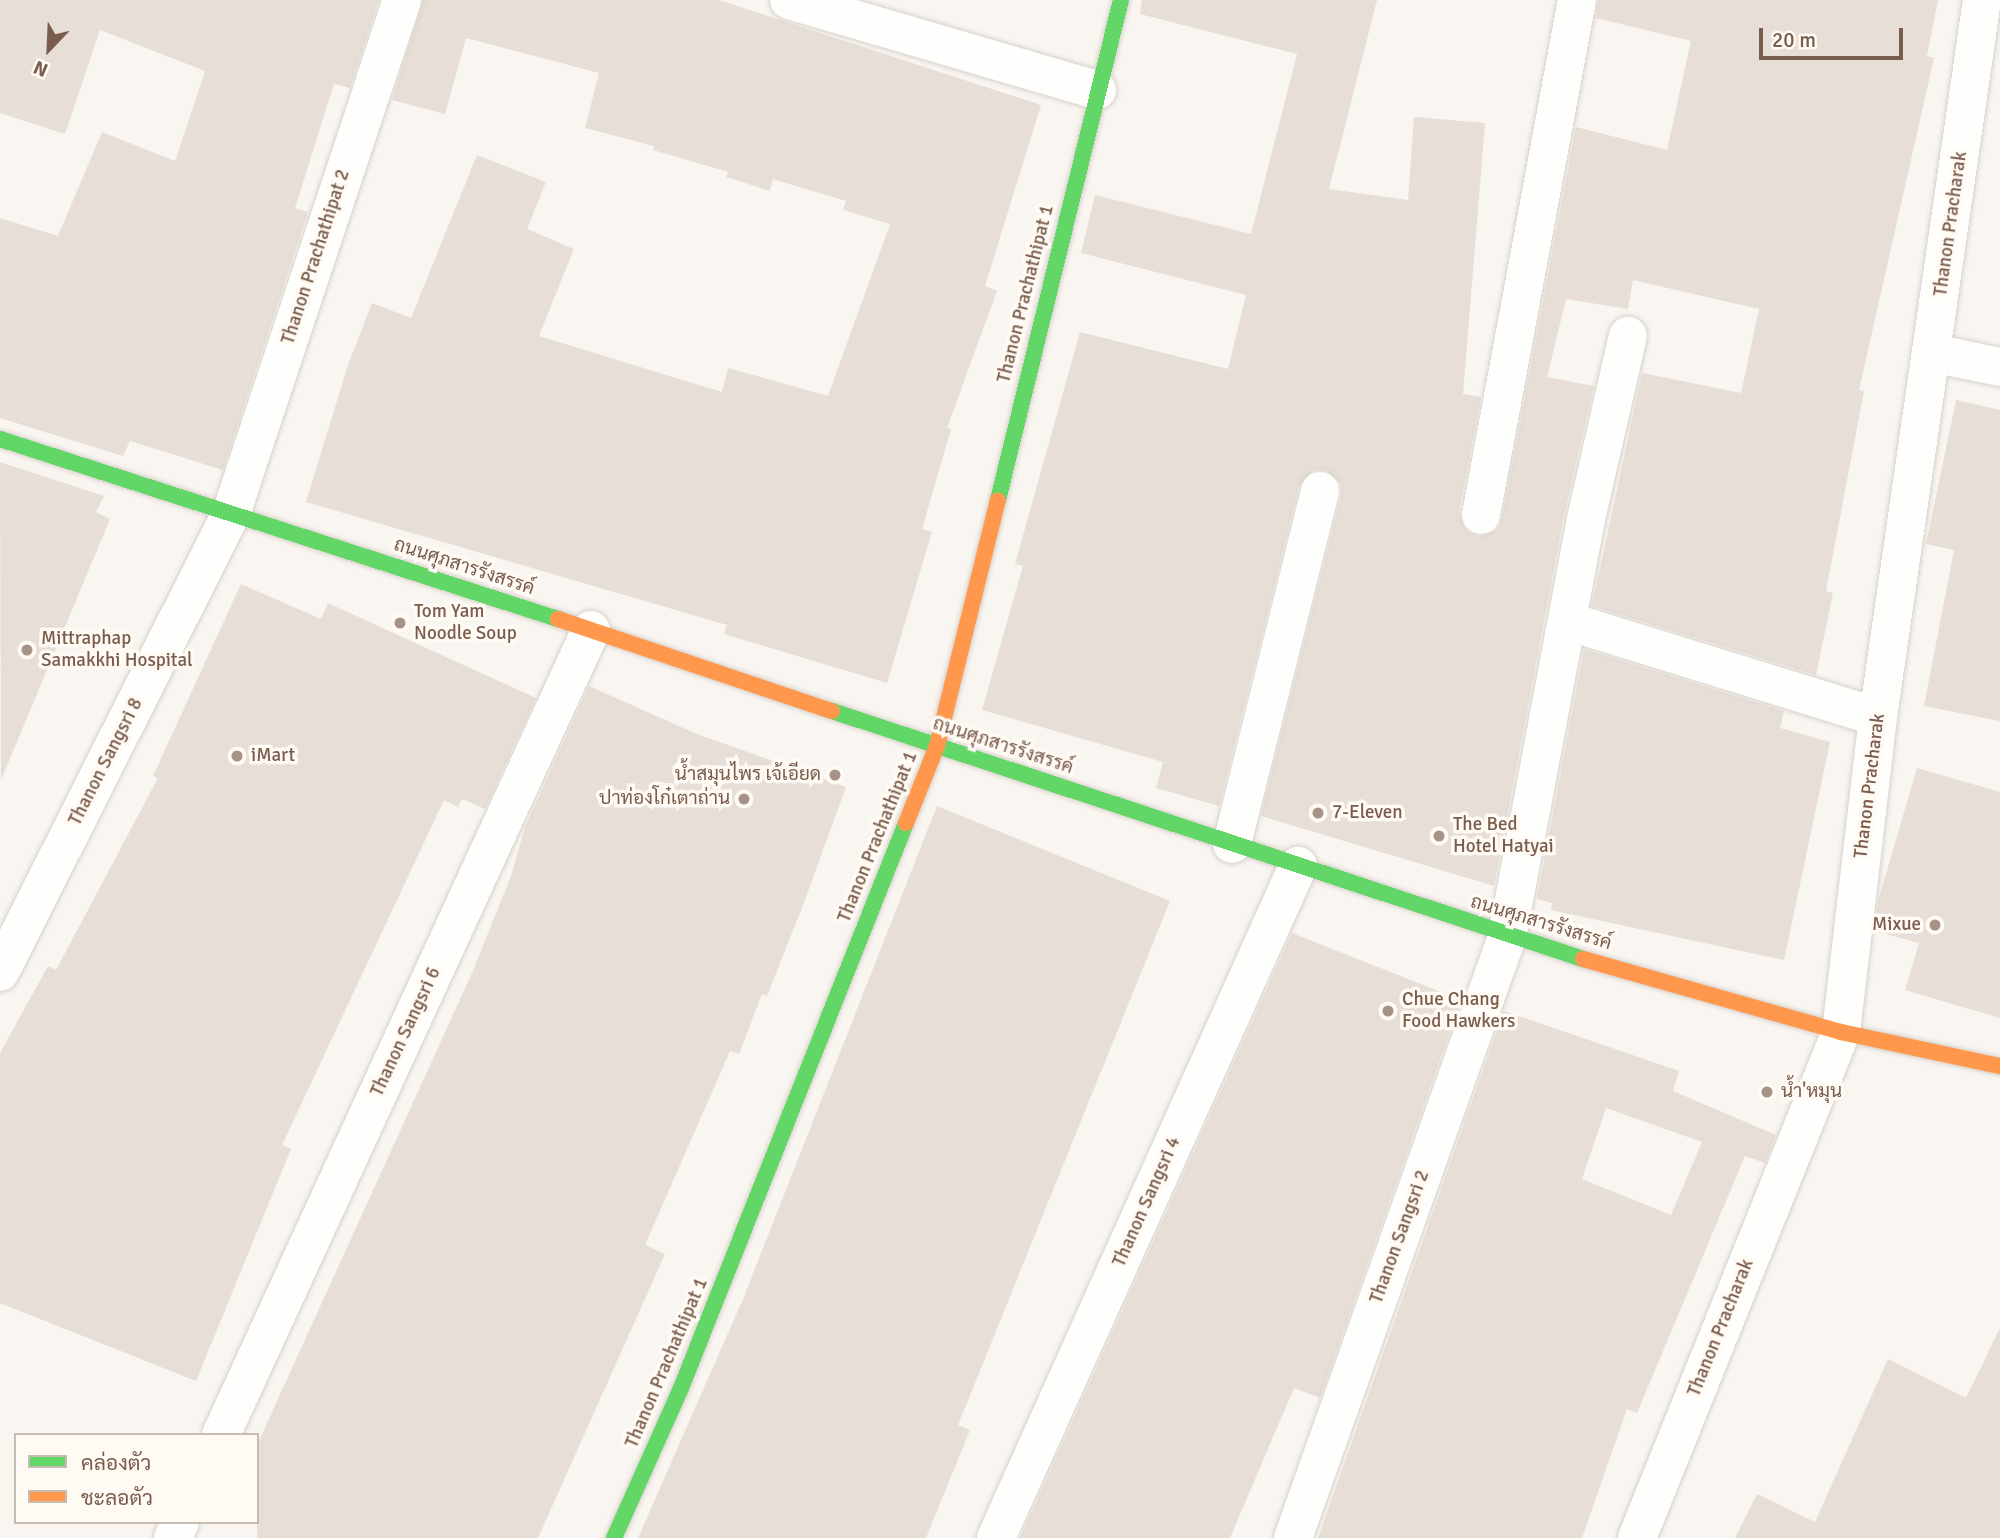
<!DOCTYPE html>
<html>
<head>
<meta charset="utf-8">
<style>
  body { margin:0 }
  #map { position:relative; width:2000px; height:1538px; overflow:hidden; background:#f9f5f0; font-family:Signika,Sarabun,sans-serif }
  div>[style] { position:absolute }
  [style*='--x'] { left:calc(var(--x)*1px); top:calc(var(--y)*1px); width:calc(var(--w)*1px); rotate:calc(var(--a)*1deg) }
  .building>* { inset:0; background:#e6ded7 }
  .roads { filter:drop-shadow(0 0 2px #d7d1cb) drop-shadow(0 0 2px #d7d1cb) }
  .street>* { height:38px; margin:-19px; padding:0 19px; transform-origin:19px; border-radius:19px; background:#fefefd }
  .fast>* { height:16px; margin:-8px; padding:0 8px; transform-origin:8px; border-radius:8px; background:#63d668 }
  .slow>* { height:16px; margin:-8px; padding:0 8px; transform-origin:8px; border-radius:8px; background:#ff974d }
  .dots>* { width:19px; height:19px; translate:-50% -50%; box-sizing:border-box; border:4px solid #fffaf3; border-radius:50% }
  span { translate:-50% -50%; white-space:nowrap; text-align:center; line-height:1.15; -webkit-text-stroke:7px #fffaf3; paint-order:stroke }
  .street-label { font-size:19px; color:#7a5c4d }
  .poi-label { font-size:19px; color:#7a5c4d }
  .left { translate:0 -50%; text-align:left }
  .right { translate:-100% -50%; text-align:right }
  .legend { position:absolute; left:14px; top:1433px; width:245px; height:91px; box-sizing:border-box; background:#fffaf3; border:2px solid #cabbb1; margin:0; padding:9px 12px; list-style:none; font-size:21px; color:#7a5c4d }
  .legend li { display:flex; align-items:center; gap:14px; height:35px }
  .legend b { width:35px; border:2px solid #cabbb1 }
  .north { position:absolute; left:14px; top:14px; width:70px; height:70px; -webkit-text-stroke:5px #fffaf3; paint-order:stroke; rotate:203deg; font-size:19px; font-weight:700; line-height:28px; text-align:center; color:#7a5c4d }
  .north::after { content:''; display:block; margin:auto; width:24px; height:32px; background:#7a5c4d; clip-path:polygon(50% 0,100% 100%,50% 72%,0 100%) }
  .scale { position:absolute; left:1759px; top:28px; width:144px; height:32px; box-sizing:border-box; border:4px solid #7a5c4d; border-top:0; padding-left:9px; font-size:21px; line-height:24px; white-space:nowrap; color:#7a5c4d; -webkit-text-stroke:5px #fffaf3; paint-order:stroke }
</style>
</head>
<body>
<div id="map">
  <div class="building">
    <i style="clip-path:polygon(0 0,379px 0,350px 88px,334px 84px,295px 208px,308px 212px,223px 470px,130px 441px,123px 456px,0 418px,0 218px,58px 236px,102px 132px,175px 161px,205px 71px,100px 30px,65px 134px,0 113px)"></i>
    <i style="clip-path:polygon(423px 0,719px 0,1041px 105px,985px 286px,997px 291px,947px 428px,951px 429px,922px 529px,932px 532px,887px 683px,724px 634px,727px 625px,306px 502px,348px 365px,372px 303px,411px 318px,477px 155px,546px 182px,527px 229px,574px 249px,539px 336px,722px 392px,728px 368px,828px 396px,890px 224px,843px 210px,846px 201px,773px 179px,770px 191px,726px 177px,728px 172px,653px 150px,654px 146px,585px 128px,599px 73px,466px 38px,445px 114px,392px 100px)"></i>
    <i style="clip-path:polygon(1142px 0,1377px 0,1329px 189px,1408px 200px,1414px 117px,1485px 123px,1463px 394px,1481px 397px,1459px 512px,1466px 531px,1478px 537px,1497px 530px,1502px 519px,1576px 127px,1667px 150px,1691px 41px,1596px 18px,1598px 0,1938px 0,1927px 56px,1934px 58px,1859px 390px,1864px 391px,1826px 591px,1833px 593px,1816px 675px,1592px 606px,1642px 373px,1741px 393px,1759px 309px,1633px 280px,1628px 309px,1566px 299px,1547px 377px,1594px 386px,1564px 515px,1494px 886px,1261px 816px,1341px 496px,1341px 484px,1326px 470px,1313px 470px,1299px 486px,1219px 806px,1156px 788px,1163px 762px,982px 710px,1023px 566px,1015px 564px,1080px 332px,1228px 369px,1246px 295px,1081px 253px,1095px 195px,1251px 234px,1297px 54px,1140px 14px)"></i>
    <i style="clip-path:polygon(1956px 400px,2000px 410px,2000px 721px,1924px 706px,1954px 550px,1926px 544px)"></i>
    <i style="clip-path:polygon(0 462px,104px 496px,96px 512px,110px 519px,1px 780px)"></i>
    <i style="clip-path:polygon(241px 584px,321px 619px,328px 603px,536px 698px,485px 809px,462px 799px,458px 807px,444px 800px,282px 1145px,291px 1149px,196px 1381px,0 1303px,0 1053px,48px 966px,56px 970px,158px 778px,153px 776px)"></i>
    <i style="clip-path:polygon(1584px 649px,1784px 711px,1780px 728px,1830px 742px,1784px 960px,1551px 910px,1552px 903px,1537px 899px)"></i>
    <i style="clip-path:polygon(589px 686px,697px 734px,846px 787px,803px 905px,767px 996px,762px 994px,739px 1054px,730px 1051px,645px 1245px,665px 1254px,538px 1538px,257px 1538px,257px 1445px,472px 973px,511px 876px,525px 827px)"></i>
    <i style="clip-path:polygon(1917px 768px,2000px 792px,2000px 1018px,1905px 990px,1919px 943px,1875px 931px,1878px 901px)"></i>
    <i style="clip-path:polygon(937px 806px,1170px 901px,958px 1425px,970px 1430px,926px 1538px,638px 1538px,743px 1299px)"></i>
    <i style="clip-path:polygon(1292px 933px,1461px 1000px,1320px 1398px,1294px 1388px,1230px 1538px,1020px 1538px)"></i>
    <i style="clip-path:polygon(evenodd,1504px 1011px,1679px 1071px,1673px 1091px,1776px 1135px,1765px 1163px,1745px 1156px,1637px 1413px,1627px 1409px,1582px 1538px,1318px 1538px,1504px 1011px,1606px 1108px,1702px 1142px,1671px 1215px,1582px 1179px,1606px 1108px)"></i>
    <i style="clip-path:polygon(2000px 1328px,2000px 1538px,1735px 1538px,1757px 1494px,1815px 1522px,1888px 1359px,1966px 1398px)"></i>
  </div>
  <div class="roads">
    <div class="street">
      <i style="--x:789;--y:0;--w:321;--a:16.3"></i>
      <i style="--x:1933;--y:353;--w:68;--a:11.8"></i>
      <i style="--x:1481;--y:515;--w:524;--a:-79.44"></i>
      <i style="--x:1567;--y:621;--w:325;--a:17.2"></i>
      <i style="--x:1232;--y:844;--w:364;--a:-76"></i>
      <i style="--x:0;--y:972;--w:513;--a:-63.24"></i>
      <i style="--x:231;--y:514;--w:542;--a:-71.6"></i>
      <i style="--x:221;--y:1435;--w:886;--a:-65.32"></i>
      <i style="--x:173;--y:1538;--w:17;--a:-66"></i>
      <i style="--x:996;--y:1538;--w:737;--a:-65.8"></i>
      <i style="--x:1293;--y:1538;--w:638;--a:-70.4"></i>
      <i style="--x:1507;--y:937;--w:425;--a:-79.3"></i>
      <i style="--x:1586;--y:519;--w:188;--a:-77.1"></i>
      <i style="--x:1637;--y:1538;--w:546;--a:-68.04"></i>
      <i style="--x:1841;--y:1032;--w:317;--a:-83.3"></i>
      <i style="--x:1878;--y:717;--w:725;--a:-81.75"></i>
    </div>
    <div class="fast">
      <i style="--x:0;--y:439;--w:586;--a:17.88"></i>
      <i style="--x:998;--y:500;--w:515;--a:-76.18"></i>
      <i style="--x:832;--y:711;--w:791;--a:18.27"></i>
      <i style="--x:614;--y:1538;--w:164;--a:-65.9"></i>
      <i style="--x:681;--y:1388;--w:608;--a:-68.29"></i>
    </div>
    <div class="slow">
      <i style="--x:558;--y:619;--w:289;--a:18.6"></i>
      <i style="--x:906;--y:823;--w:83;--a:-68.1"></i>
      <i style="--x:937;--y:746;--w:253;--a:-76.1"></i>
      <i style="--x:1583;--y:959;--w:268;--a:15.8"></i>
      <i style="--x:1841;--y:1032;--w:163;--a:12.1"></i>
    </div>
  </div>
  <div class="dots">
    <i style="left:400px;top:623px;background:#a69286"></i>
    <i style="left:27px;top:650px;background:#a69286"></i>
    <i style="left:237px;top:756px;background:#a69286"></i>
    <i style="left:835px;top:775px;background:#a69286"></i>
    <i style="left:744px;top:799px;background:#a69286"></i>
    <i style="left:1318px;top:813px;background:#a69286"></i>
    <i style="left:1439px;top:836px;background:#a69286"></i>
    <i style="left:1935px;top:925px;background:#a69286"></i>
    <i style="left:1388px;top:1011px;background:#a69286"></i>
    <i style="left:1767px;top:1092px;background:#a69286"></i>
  </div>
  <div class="street-label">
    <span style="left:1951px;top:224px;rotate:-82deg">Thanon Pracharak</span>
    <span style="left:316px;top:257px;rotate:-72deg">Thanon Prachathipat 2</span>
    <span style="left:1026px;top:294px;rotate:-76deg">Thanon Prachathipat 1</span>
    <span style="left:464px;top:567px;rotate:18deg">ถนนศุภสารรังสรรค์</span>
    <span style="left:1003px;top:746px;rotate:18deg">ถนนศุภสารรังสรรค์</span>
    <span style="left:106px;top:762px;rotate:-63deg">Thanon Sangsri 8</span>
    <span style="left:1870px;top:786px;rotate:-83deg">Thanon Pracharak</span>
    <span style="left:878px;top:837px;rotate:-68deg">Thanon Prachathipat 1</span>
    <span style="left:1541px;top:923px;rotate:17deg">ถนนศุภสารรังสรรค์</span>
    <span style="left:406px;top:1032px;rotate:-65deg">Thanon Sangsri 6</span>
    <span style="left:1147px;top:1202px;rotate:-66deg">Thanon Sangsri 4</span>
    <span style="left:1400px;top:1237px;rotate:-70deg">Thanon Sangsri 2</span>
    <span style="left:1721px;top:1328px;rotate:-68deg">Thanon Pracharak</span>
    <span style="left:667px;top:1363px;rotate:-67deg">Thanon Prachathipat 1</span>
  </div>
  <div class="poi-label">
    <span class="left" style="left:414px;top:623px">Tom Yam<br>Noodle Soup</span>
    <span class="left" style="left:41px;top:650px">Mittraphap<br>Samakkhi Hospital</span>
    <span class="left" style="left:251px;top:756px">iMart</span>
    <span class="right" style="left:821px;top:775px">น้ำสมุนไพร เจ้เอียด</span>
    <span class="right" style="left:730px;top:799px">ปาท่องโก๋เตาถ่าน</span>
    <span class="left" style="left:1332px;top:813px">7-Eleven</span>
    <span class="left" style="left:1453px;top:836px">The Bed<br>Hotel Hatyai</span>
    <span class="right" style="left:1921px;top:925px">Mixue</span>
    <span class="left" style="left:1402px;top:1011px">Chue Chang<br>Food Hawkers</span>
    <span class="left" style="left:1781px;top:1092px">น้ำ'หมุน</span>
  </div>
  <ul class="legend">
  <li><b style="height:9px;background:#63d668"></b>คล่องตัว</li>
  <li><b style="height:9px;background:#ff974d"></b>ชะลอตัว</li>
  </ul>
  <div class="north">N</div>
  <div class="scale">20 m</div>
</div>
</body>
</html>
